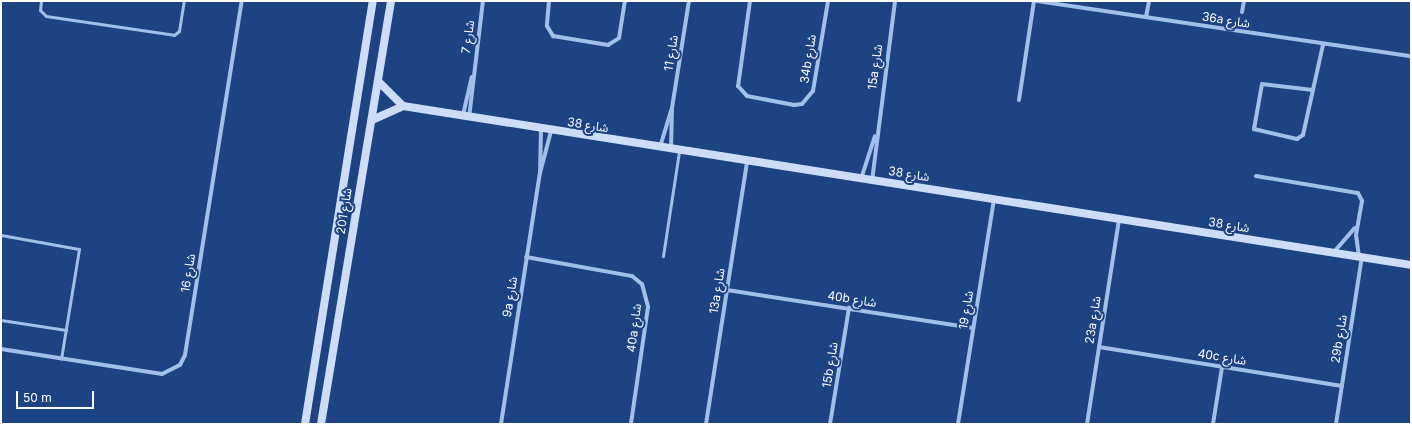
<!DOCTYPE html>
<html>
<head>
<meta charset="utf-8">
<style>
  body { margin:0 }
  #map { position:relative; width:1412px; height:425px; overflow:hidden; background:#1d4382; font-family:Inter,"Noto Sans Arabic",sans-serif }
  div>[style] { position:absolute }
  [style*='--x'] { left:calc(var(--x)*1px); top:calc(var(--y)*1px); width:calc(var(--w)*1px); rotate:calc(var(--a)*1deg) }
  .lane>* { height:3px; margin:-1.5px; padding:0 1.5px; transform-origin:1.5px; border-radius:1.5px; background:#a2bfea }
  .street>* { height:4px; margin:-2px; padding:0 2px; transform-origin:2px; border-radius:2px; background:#a2bfea }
  .secondary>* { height:8px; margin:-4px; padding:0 4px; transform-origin:4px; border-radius:4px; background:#cdddf7 }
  span { translate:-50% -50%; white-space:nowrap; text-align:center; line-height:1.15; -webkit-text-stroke:4px #1d4382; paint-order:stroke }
  .street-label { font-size:12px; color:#fff }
  .frame { position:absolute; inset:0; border:2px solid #fff; pointer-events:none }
  .scale { position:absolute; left:16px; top:391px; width:78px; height:18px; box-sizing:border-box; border:2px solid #fff; border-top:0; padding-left:5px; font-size:12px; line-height:14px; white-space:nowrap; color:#fff; -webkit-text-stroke:3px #1d4382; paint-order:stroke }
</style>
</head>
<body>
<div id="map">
  <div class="lane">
    <i style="--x:41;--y:1;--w:9;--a:96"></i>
    <i style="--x:40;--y:10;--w:8;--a:45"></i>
    <i style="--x:46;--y:16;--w:129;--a:8.4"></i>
    <i style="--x:174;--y:35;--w:6;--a:-39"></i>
    <i style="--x:179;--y:31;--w:30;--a:-81"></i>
    <i style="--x:1;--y:235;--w:79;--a:10.2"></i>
    <i style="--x:79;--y:249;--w:111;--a:99.3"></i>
    <i style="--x:663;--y:256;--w:106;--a:-81.3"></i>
    <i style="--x:1;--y:320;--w:66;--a:8.7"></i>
  </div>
  <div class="street">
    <i style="--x:549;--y:1;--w:25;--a:95"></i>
    <i style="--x:547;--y:26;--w:12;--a:59"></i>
    <i style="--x:553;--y:36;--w:56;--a:9.3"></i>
    <i style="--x:608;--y:45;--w:13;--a:-32"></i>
    <i style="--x:619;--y:38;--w:37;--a:-81"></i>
    <i style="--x:750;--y:1;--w:86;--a:98"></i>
    <i style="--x:738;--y:86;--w:13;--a:48"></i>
    <i style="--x:747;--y:96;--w:48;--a:10.8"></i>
    <i style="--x:794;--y:105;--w:8;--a:-7"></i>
    <i style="--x:802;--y:104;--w:17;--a:-50"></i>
    <i style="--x:813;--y:91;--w:91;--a:-80.5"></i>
    <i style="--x:1037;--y:1;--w:378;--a:8.4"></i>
    <i style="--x:1242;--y:12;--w:11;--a:-80"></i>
    <i style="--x:1146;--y:17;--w:16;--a:-79"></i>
    <i style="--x:1313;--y:90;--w:51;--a:-173.3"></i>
    <i style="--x:1262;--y:84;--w:46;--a:100.1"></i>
    <i style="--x:1254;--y:129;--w:44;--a:13.1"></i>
    <i style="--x:1297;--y:139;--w:7;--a:-34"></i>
    <i style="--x:1303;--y:135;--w:92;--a:-77.5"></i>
    <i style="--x:1019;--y:100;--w:100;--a:-81.4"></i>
    <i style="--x:463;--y:115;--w:39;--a:-77"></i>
    <i style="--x:469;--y:118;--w:118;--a:-83.2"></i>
    <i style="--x:660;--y:147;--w:39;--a:-73"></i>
    <i style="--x:671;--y:149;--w:41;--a:-88.6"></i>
    <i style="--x:672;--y:108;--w:108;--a:-81"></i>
    <i style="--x:540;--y:173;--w:44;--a:-88.7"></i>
    <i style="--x:1256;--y:176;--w:103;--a:9.5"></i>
    <i style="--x:1358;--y:193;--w:9;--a:63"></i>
    <i style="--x:1362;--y:201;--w:35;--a:100"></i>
    <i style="--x:1356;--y:235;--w:22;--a:82"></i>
    <i style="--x:861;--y:179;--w:45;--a:-72"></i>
    <i style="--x:872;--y:181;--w:181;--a:-82.7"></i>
    <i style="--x:1333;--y:253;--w:33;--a:-49"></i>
    <i style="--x:526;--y:257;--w:108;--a:10.2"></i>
    <i style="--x:632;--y:276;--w:13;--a:39"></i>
    <i style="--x:642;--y:284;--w:24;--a:75"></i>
    <i style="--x:648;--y:307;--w:118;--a:98.3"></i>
    <i style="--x:727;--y:290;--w:249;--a:8.8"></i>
    <i style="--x:1099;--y:347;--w:246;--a:9.1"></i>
    <i style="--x:1;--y:349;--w:163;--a:8.8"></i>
    <i style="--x:162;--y:374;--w:20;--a:-27"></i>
    <i style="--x:180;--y:365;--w:11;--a:-63"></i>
    <i style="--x:185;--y:355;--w:359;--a:-80.9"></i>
    <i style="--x:501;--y:424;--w:254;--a:-81.2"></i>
    <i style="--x:540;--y:173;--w:43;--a:-75.3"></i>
    <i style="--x:706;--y:424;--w:266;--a:-81.1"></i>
    <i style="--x:830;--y:424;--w:118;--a:-80.7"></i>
    <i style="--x:958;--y:424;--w:227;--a:-80.9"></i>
    <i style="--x:1087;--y:424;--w:207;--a:-81.1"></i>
    <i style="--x:1213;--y:424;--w:58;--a:-81"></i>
    <i style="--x:1336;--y:424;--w:169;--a:-81.2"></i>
  </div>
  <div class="secondary">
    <i style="--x:378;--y:81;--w:35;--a:45"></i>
    <i style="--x:372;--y:120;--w:34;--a:-24"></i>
    <i style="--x:403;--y:106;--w:1020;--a:8.96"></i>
    <i style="--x:305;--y:424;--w:428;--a:-80.9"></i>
    <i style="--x:321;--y:424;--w:429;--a:-80.6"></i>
  </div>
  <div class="street-label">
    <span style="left:1226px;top:20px;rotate:9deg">36a شارع</span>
    <span style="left:468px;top:37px;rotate:-82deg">شارع 7</span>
    <span style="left:671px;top:53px;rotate:-81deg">شارع 11</span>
    <span style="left:808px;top:59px;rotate:-81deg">34b شارع</span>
    <span style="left:875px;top:67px;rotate:-82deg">15a شارع</span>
    <span style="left:588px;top:125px;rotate:9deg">شارع 38</span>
    <span style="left:909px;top:174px;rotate:9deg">شارع 38</span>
    <span style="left:344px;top:211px;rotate:-81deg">شارع 201</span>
    <span style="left:1229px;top:225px;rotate:9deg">شارع 38</span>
    <span style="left:188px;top:273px;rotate:-81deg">شارع 16</span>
    <span style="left:717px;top:291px;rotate:-81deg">13a شارع</span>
    <span style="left:510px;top:297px;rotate:-81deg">9a شارع</span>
    <span style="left:852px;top:299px;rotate:9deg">40b شارع</span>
    <span style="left:966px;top:310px;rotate:-81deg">شارع 19</span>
    <span style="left:1093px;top:320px;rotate:-81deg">23a شارع</span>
    <span style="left:634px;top:328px;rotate:-83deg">40a شارع</span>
    <span style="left:1339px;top:339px;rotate:-81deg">29b شارع</span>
    <span style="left:1222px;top:357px;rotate:9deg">40c شارع</span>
    <span style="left:830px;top:365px;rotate:-81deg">15b شارع</span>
  </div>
  <div class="frame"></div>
  <div class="scale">50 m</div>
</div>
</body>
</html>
